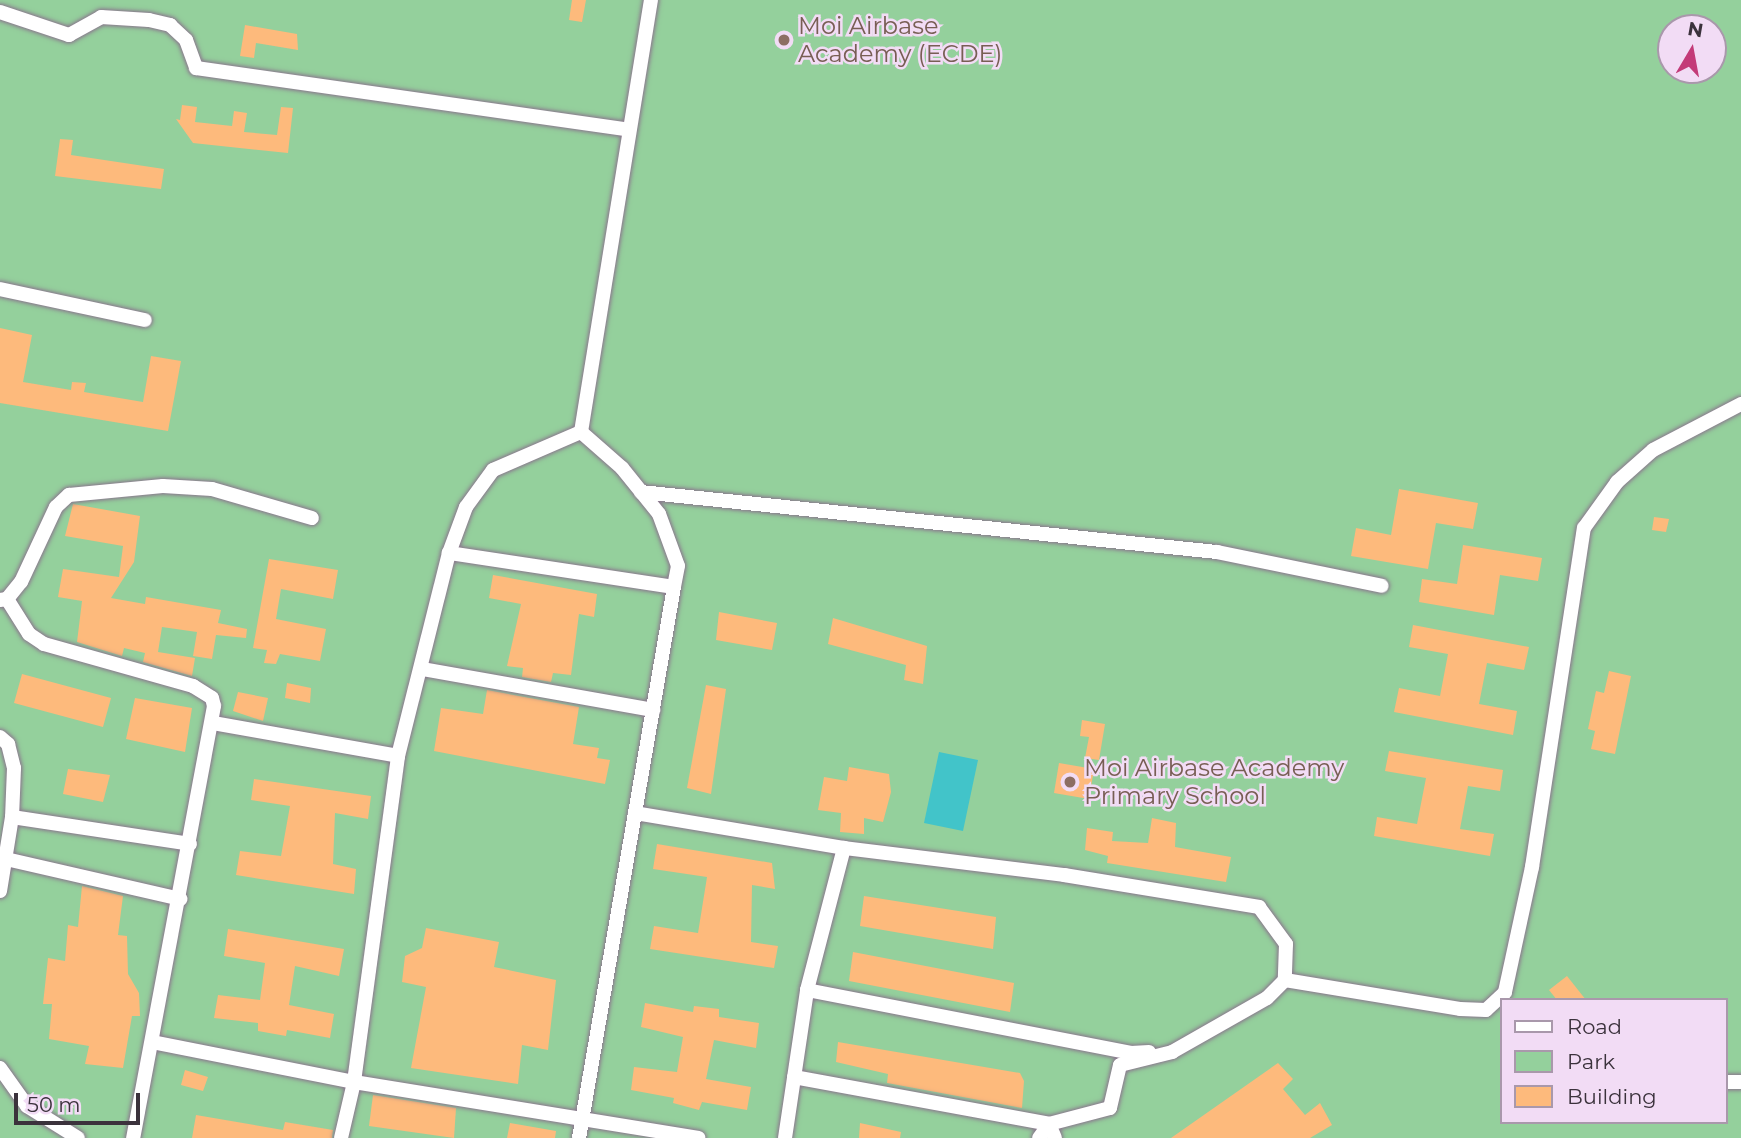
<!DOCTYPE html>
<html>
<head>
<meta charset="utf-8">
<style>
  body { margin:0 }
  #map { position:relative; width:1741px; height:1138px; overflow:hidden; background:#f2dcf5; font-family:Montserrat,sans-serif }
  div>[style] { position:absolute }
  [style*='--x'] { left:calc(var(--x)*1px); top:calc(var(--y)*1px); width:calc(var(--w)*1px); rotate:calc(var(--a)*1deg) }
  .green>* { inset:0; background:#94d09c }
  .water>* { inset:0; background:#42c4c9 }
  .building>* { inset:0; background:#fdba7c }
  .roads { filter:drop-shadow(0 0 2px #8a768d) drop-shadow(0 0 2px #8a768d) }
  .minor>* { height:14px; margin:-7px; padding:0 7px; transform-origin:7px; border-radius:7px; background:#fff }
  .dots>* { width:19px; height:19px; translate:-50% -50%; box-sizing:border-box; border:4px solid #f2dcf5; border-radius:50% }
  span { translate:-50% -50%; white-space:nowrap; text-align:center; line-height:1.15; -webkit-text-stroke:5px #f2dcf5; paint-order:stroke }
  .education-label { font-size:24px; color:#785e54 }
  .left { translate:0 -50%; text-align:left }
  .legend { position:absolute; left:1500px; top:998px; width:228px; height:126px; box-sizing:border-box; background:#f2dcf5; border:2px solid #a998ab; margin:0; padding:9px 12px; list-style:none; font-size:21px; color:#3b323c }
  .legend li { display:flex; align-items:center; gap:14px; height:35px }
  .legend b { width:35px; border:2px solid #a998ab }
  .north { position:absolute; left:1657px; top:14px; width:70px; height:70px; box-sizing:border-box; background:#f2dcf5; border:2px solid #a998ab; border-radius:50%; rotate:10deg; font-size:19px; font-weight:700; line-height:28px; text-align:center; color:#3b323c }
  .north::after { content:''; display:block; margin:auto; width:24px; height:32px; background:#c33b78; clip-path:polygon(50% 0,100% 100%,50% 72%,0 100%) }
  .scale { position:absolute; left:14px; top:1093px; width:126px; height:32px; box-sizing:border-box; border:4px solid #3b323c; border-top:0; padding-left:9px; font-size:21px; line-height:24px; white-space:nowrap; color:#3b323c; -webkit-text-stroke:5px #f2dcf5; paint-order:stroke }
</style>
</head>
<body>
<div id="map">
  <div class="green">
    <i style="clip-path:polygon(evenodd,0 0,1741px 0,1741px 1138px,0 1138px,0 0,1671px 28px,1713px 28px,1713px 70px,1671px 70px,1671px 28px,0 0,1501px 1000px,1725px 1000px,1725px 1122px,1501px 1122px,1501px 1000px)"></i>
  </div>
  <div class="water">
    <i style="clip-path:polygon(939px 752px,978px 760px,963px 831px,924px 823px)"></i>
  </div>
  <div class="building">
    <i style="clip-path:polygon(572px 0,586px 0,582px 22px,569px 20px)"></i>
    <i style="clip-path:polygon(245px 25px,297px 34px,298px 50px,256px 43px,254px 58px,240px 56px)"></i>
    <i style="clip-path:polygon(182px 105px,197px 107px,195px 122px,232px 126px,234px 111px,247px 113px,244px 132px,277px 135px,281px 107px,293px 108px,288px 153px,193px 143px,176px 119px,180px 120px)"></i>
    <i style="clip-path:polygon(60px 139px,73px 140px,71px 155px,164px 169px,161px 189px,55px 176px)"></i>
    <i style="clip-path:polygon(0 328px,32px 335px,23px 382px,71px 390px,72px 382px,86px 383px,84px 392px,143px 402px,151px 356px,181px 361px,168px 431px,0 403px)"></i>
    <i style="clip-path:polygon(1399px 489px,1478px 503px,1473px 529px,1436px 523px,1428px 569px,1351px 556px,1356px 528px,1391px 535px)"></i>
    <i style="clip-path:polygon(73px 504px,140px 516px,134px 562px,111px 598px,145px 604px,146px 597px,221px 610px,218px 623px,247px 629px,246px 638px,216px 635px,212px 659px,193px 656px,197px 632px,162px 627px,158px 652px,195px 658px,192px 676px,143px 662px,145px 653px,124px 648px,122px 656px,77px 642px,82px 601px,58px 597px,63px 569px,119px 577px,123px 546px,65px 536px)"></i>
    <i style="clip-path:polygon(1654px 517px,1669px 519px,1666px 532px,1652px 530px)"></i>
    <i style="clip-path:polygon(1463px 545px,1542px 558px,1538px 581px,1500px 575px,1494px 615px,1419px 602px,1422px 579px,1457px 584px)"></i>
    <i style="clip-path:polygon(269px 559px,338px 570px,333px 599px,281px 589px,276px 619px,326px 629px,320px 661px,280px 654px,276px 664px,264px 663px,267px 650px,253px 648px)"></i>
    <i style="clip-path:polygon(493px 575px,597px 594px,594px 617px,579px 614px,571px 675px,553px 673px,551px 682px,522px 677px,523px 668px,507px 666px,521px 604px,489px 598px)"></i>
    <i style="clip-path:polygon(719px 612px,777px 623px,772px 650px,716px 640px)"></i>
    <i style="clip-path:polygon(833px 618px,927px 646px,923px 684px,904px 680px,906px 665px,828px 644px)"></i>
    <i style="clip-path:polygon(1413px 625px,1529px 647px,1524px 670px,1487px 663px,1479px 704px,1517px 711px,1513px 735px,1394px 712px,1399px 688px,1440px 696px,1448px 654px,1409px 647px)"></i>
    <i style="clip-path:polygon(1609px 671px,1631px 676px,1615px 754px,1591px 749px,1595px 731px,1588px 729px,1596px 691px,1604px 693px)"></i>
    <i style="clip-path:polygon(22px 674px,111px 698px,103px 727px,14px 703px)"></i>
    <i style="clip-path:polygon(287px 683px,311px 688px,310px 703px,285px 698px)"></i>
    <i style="clip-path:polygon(706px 685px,726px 689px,711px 794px,687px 788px)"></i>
    <i style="clip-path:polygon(487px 690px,579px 707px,573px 744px,599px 748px,597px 758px,610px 760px,605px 784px,434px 751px,441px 708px,483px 714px)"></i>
    <i style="clip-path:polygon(238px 692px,268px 698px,263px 721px,233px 711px)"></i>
    <i style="clip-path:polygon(135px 698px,192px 708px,185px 752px,126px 739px)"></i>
    <i style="clip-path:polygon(1082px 720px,1105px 724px,1099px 760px,1085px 758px,1089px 737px,1080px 736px)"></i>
    <i style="clip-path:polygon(1389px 751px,1503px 770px,1500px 791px,1468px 786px,1460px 829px,1494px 834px,1490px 856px,1374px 836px,1377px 817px,1417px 824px,1426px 778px,1385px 771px)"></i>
    <i style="clip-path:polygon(1059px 763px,1094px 769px,1089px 799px,1054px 793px)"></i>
    <i style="clip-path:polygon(849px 767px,889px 774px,891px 792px,883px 822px,864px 818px,864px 834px,840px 832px,841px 813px,818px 810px,824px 777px,847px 781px)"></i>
    <i style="clip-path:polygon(68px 769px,110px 775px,103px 802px,63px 794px)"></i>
    <i style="clip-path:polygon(254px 779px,371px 796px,368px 819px,335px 813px,333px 864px,356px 869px,354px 894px,236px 875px,240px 851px,281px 856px,290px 806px,251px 800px)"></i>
    <i style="clip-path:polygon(1152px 818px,1176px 823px,1175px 847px,1231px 857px,1226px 882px,1107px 863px,1108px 856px,1085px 850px,1087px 828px,1113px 832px,1112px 841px,1148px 843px)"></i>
    <i style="clip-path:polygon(657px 844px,772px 863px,775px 889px,752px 885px,751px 942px,778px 946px,774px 968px,650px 949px,654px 926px,698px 933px,707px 877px,653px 869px)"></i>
    <i style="clip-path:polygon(82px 886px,123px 896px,118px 935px,127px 936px,128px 974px,139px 993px,140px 1016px,132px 1016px,123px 1068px,85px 1064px,89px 1046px,49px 1039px,52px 1004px,43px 1004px,48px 958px,65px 961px,68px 925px,78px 927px)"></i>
    <i style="clip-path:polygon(864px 896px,996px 917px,993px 949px,860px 926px)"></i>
    <i style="clip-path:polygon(426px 928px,499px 942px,494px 967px,556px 980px,548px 1050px,522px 1045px,518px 1084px,411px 1068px,426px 987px,402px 982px,405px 956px,422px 948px)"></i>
    <i style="clip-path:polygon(228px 929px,344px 949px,339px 976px,295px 966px,289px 1005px,334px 1014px,330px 1038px,287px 1030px,286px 1036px,258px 1031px,258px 1023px,214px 1018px,218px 995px,260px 1000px,265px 963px,224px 956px)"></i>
    <i style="clip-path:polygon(853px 952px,1014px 983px,1010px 1012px,849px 981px)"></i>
    <i style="clip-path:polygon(1567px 976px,1586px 1000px,1557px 1000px,1549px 990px)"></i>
    <i style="clip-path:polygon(645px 1003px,693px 1012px,694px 1006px,719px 1009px,719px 1017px,759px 1023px,756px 1048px,714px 1040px,706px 1079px,751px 1087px,747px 1110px,702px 1102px,699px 1110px,673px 1103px,674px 1098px,631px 1090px,634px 1067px,677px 1072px,683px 1037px,641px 1027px)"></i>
    <i style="clip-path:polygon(838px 1042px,1020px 1073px,1024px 1081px,1022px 1108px,887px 1083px,888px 1074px,836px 1062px)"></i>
    <i style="clip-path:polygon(1278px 1063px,1293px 1079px,1283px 1089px,1305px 1115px,1320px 1103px,1332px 1125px,1310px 1138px,1171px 1138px)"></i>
    <i style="clip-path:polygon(185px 1070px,208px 1077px,203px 1091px,181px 1085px)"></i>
    <i style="clip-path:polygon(373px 1095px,456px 1108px,454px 1138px,369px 1126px)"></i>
    <i style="clip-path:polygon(196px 1115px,283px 1130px,285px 1122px,333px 1130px,332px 1138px,192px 1138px)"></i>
    <i style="clip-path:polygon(510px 1123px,556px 1131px,555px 1138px,507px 1138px)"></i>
    <i style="clip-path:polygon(860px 1123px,901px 1132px,900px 1138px,859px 1138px)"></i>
  </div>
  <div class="roads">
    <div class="minor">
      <i style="--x:0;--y:12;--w:73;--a:18.4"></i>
      <i style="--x:69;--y:35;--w:37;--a:-29"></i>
      <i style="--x:101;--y:17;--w:48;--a:3.6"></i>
      <i style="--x:149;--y:20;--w:22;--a:13"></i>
      <i style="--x:170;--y:25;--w:22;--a:43"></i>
      <i style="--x:186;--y:40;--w:30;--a:70"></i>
      <i style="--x:196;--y:68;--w:437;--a:8.1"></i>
      <i style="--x:0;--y:289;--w:148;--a:12.1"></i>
      <i style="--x:581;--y:432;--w:55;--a:41.3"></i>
      <i style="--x:622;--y:468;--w:59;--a:51.2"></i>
      <i style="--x:659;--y:514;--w:55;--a:69.9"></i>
      <i style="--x:678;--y:566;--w:21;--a:101"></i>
      <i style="--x:674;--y:587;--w:228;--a:-171.4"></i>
      <i style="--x:449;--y:553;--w:49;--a:-69.7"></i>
      <i style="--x:466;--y:507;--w:46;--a:-53.9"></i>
      <i style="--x:493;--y:470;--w:96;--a:-23.4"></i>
      <i style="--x:581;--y:432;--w:438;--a:-80.8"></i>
      <i style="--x:641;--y:492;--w:579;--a:5.95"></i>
      <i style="--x:1217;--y:552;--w:168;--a:11.6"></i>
      <i style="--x:7;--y:599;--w:41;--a:57.8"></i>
      <i style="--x:29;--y:634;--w:18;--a:34"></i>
      <i style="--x:44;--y:644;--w:155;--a:15.7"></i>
      <i style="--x:193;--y:686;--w:22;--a:32"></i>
      <i style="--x:212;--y:698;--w:8;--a:76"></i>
      <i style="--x:214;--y:706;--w:440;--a:100.6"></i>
      <i style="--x:0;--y:600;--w:7;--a:-8"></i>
      <i style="--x:7;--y:599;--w:22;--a:-51"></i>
      <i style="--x:21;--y:582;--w:83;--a:-65"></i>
      <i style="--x:56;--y:507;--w:18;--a:-43"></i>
      <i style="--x:69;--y:495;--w:94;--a:-5.5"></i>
      <i style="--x:163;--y:486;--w:49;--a:3.5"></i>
      <i style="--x:212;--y:489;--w:104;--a:16.2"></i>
      <i style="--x:423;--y:669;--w:234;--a:10.1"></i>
      <i style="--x:213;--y:723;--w:188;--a:10.1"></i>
      <i style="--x:0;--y:737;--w:11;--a:41"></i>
      <i style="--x:8;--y:744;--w:25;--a:76"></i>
      <i style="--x:14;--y:768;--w:49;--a:92.3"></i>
      <i style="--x:12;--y:817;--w:75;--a:99.2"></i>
      <i style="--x:635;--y:813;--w:212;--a:9.5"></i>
      <i style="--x:844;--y:848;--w:222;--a:7"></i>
      <i style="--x:1064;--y:875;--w:198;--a:9.3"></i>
      <i style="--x:1259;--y:907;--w:46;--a:53.9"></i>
      <i style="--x:1286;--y:944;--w:36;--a:92"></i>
      <i style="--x:12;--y:817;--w:180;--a:8.6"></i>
      <i style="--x:6;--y:859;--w:179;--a:12.9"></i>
      <i style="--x:807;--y:990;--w:330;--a:11"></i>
      <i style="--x:1131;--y:1053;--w:18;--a:-3"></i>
      <i style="--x:152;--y:1042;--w:206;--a:11.2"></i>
      <i style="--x:354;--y:1082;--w:349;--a:9.2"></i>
      <i style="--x:0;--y:1068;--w:47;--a:54.6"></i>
      <i style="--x:27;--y:1106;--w:60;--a:32.1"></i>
      <i style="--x:794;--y:1077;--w:259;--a:10.4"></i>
      <i style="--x:1049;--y:1124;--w:15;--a:67"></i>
      <i style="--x:1725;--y:1082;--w:16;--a:0"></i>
      <i style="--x:341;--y:1138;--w:57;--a:-76.9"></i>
      <i style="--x:354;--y:1082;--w:329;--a:-82.3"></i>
      <i style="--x:398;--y:756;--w:209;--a:-75.9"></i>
      <i style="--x:579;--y:1138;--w:559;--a:-80.22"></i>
      <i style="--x:785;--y:1138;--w:150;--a:-81.5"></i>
      <i style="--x:807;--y:990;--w:147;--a:-75.4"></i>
      <i style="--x:1039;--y:1138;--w:17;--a:-54"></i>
      <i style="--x:1049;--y:1124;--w:63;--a:-14.7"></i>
      <i style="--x:1110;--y:1108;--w:44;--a:-76.9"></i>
      <i style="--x:1120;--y:1065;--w:54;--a:-14"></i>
      <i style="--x:1172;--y:1052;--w:109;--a:-29.6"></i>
      <i style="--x:1267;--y:998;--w:25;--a:-45"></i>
      <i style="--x:1285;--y:980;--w:177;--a:9.4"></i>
      <i style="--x:1460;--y:1009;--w:26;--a:2"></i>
      <i style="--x:1486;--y:1010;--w:26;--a:-43"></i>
      <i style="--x:1505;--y:992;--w:128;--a:-77.8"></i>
      <i style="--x:1532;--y:867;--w:343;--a:-81.3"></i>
      <i style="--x:1584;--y:528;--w:57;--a:-54.3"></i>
      <i style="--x:1617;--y:482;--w:48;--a:-41.6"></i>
      <i style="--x:1653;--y:450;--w:99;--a:-27.6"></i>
    </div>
  </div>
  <div class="dots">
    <i style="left:784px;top:40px;background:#8d6e63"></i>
    <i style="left:1070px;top:782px;background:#8d6e63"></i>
  </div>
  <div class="education-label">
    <span class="left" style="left:798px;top:40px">Moi Airbase<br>Academy (ECDE)</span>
    <span class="left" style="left:1084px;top:782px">Moi Airbase Academy<br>Primary School</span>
  </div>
  <ul class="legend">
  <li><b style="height:9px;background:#fff"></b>Road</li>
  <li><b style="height:19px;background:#94d09c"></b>Park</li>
  <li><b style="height:19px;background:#fdba7c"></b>Building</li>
  </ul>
  <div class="north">N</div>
  <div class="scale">50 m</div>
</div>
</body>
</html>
